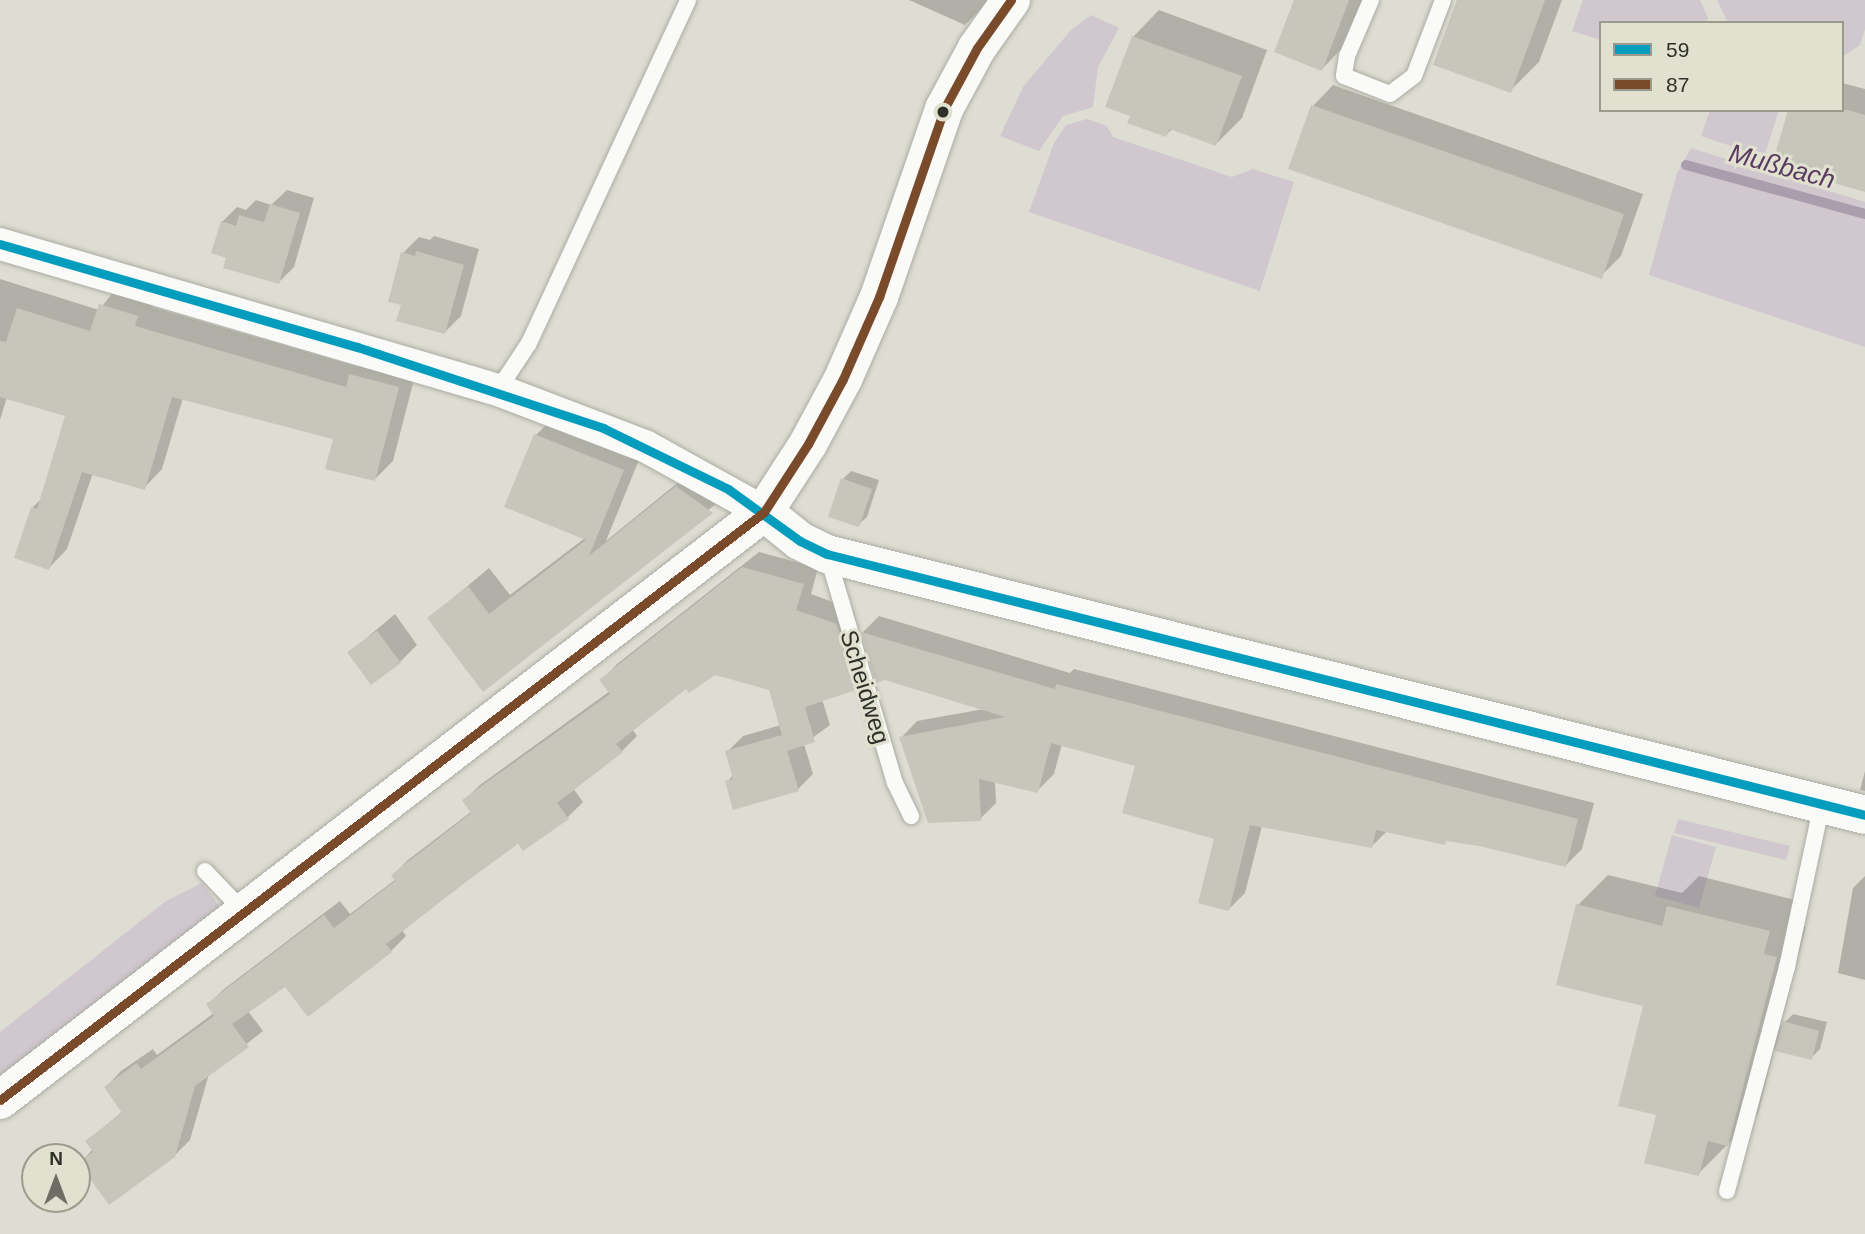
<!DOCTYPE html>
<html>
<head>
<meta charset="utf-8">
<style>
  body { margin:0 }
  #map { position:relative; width:1865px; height:1234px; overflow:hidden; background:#ddddd3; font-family:Helvetica,sans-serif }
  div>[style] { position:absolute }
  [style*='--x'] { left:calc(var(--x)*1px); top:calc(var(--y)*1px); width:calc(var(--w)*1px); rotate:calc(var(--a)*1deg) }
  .green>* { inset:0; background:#d1c8cf }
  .shadow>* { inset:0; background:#0003 }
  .stream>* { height:10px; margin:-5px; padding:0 5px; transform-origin:5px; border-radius:5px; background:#ab9eac }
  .building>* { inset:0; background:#c6c6bb }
  .roads { filter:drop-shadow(0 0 2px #acaca4) drop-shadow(0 0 2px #acaca4) }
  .service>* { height:16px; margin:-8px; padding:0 8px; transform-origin:8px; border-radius:8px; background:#fafaf8 }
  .minor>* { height:32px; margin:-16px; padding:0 16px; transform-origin:16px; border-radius:16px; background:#fafaf8 }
  .secondary>* { height:38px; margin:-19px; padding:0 19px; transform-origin:19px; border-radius:19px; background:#fafaf8 }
  .bus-1>* { height:9px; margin:-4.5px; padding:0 4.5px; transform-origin:4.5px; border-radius:4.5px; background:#059dbe }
  .bus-2>* { height:9px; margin:-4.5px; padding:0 4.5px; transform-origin:4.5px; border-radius:4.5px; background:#7a4b2a }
  .dots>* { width:19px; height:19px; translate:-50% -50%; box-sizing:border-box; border:4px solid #e1e1cf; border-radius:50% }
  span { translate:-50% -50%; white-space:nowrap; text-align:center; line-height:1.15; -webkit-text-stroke:6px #e1e1cf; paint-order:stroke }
  .street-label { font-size:24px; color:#30302a }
  .water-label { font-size:26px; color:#593b61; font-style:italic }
  .legend { position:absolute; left:1599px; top:21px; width:245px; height:91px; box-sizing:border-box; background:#e1e1cf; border:2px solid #9a9a8d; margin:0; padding:9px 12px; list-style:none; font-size:21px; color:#30302a }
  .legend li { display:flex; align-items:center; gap:14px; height:35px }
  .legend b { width:35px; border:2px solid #9a9a8d }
  .north { position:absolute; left:21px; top:1143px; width:70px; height:70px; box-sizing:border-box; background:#e1e1cf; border:2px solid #9a9a8d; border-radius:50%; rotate:0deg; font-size:19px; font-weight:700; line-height:28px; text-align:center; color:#30302a }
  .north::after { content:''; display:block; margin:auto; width:24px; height:32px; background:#6d6d65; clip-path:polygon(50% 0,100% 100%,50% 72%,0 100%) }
</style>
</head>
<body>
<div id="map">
  <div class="green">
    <i style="clip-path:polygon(1583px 0,1700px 0,1708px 18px,1705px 23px,1601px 23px,1601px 40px,1572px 31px)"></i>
    <i style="clip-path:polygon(1717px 0,1865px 0,1865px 29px,1860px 45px,1842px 57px,1842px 23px,1728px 23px)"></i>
    <i style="clip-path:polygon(1091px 15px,1119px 28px,1098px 67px,1093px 107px,1063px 116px,1039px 151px,1000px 136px,1023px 87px,1071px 30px)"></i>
    <i style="clip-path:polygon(1710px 110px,1779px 110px,1764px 157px,1701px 136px)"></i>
    <i style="clip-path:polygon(1087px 119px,1107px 126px,1113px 137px,1232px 177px,1253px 169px,1294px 182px,1260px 291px,1029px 212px,1054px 143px,1066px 125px)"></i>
    <i style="clip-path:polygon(1691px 148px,1865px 202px,1865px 347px,1649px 275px,1677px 173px)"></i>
    <i style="clip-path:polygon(1678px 819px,1790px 846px,1786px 860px,1674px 833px)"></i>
    <i style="clip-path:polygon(1672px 835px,1716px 847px,1699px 908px,1655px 896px)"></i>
    <i style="clip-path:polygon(202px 883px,221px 908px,0 1077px,0 1032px,166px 901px)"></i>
  </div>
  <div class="shadow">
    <i style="clip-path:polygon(909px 0,990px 0,965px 25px)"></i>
    <i style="clip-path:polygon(1296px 0,1366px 0,1350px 40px,1322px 69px)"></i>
    <i style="clip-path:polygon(1458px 0,1562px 0,1539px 62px,1510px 91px)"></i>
    <i style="clip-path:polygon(1159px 10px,1267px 50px,1242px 118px,1216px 144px,1173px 128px,1166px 135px,1133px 37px)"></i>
    <i style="clip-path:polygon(1842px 83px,1865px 89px,1865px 191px,1842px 110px)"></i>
    <i style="clip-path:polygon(1333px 85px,1643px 194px,1621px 256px,1601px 276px,1313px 106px)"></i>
    <i style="clip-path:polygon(287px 190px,314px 198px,294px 267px,279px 282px,229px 256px,222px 222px,237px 207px,246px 210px,256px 200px,271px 205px)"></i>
    <i style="clip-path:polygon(434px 236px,479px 249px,461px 316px,445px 332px,403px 253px,419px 237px,430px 240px)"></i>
    <i style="clip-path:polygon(0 279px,99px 310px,118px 286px,155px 297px,152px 307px,359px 367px,369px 357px,417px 368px,393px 461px,375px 479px,335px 438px,183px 398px,162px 469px,144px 488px,93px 473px,67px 549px,49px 568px,16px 557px,33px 507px,42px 498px,67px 415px,7px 397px,0 420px)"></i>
    <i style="clip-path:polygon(556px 415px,643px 450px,606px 541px,697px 467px,731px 492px,483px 689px,429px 618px,489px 568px,510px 595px,585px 538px,507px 506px,536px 435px)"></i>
    <i style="clip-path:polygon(851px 471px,879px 480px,867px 517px,858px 525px,843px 479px)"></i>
    <i style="clip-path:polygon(759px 552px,818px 568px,811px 594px,852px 609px,871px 673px,855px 688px,822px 699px,830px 725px,804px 744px,813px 774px,798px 789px,727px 782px,734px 774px,727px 752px,743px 736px,781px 725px,771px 689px,714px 673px,686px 686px,632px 729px,637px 736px,622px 751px,573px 788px,583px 802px,568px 817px,518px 842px,402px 930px,406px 936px,391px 951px,285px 984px,248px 1011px,263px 1031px,209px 1074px,190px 1140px,174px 1156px,80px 1163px,93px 1149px,87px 1141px,123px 1111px,106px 1087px,121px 1071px,153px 1049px,157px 1055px,214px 1013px,208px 1004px,224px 989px,340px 901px,350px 914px,396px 879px,393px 875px,408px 860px,472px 811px,464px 800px,480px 785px,610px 691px,602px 680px,617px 664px)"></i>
    <i style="clip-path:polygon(395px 614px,417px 645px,400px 662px,350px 652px)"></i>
    <i style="clip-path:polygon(879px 616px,1070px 673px,1074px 669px,1594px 803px,1582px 849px,1566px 865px,1480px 844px,1448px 839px,1444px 843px,1387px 831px,1372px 846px,1262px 826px,1245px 893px,1229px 909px,1216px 837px,1137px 765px,1062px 744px,1054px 774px,1037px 791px,995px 781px,996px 803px,980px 819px,901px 738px,917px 721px,984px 709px,885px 678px,877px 681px,863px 632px)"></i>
    <i style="clip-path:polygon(1865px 771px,1865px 791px,1860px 790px)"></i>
    <i style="clip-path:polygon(1608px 875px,1682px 893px,1699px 876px,1799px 901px,1794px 924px,1806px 927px,1780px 1027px,1793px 1014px,1827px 1022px,1820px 1049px,1811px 1058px,1774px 1049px,1758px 1114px,1698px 1174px,1658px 1113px,1645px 1005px,1578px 905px)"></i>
    <i style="clip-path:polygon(1865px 876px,1865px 980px,1838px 973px,1853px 888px)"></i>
  </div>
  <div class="stream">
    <i style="--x:1686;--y:165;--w:186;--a:15.3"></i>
  </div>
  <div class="building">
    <i style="clip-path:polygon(1294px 0,1349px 0,1322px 71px,1274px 52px)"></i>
    <i style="clip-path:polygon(1457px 0,1545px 0,1511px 93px,1433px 65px)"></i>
    <i style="clip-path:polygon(1132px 36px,1242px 76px,1216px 146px,1170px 129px,1166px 137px,1127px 123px,1130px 116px,1105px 107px)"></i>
    <i style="clip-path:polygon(1311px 105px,1624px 214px,1602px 279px,1288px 169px)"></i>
    <i style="clip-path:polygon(1788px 110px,1847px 110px,1865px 115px,1865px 192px,1772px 165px)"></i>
    <i style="clip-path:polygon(270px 204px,300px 213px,279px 284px,223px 268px,226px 258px,211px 253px,221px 221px,236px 226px,239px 215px,264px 222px)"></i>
    <i style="clip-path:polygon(416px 251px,464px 265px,445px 334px,396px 321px,401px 305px,388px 302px,401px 252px,415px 256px)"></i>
    <i style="clip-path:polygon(99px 304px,138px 316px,135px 326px,346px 387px,349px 374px,399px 387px,375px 481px,325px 469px,333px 439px,172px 397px,145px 490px,82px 472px,49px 570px,14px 558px,31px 507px,37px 509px,65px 416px,0 397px,0 341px,6px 342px,17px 308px,90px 331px)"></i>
    <i style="clip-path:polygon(534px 434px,624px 470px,589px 556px,676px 486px,713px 513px,483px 692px,427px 618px,468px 586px,489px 614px,586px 540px,504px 507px)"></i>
    <i style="clip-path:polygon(841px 478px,872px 489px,859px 527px,828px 517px)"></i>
    <i style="clip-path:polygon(742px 567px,804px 584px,796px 610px,837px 624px,856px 690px,805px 707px,815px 742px,787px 751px,799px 791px,733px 810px,725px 781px,733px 779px,725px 751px,782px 735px,769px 690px,715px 675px,689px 693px,686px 689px,616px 744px,623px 752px,557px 803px,569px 819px,523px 851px,518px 844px,467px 881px,386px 944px,392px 952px,308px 1017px,285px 987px,232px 1024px,249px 1047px,195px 1086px,175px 1157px,109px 1205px,78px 1162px,93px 1152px,85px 1141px,122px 1113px,104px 1087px,137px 1063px,141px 1069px,214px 1016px,206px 1004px,324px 915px,334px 928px,395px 881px,391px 875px,471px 813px,462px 800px,610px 694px,599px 680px)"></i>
    <i style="clip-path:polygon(377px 631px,401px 663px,371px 685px,347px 652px)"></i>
    <i style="clip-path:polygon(861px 632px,1055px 689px,1056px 684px,1578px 819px,1566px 867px,1479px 846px,1446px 841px,1445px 845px,1376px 830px,1372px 848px,1250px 825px,1229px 911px,1198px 903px,1214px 839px,1122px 813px,1135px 766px,1051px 743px,1038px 793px,979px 779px,981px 821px,928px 823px,899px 737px,1005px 717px,885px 680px,876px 683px)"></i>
    <i style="clip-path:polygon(1576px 904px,1662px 926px,1667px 906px,1770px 931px,1764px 954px,1777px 957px,1728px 1146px,1708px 1141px,1699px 1176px,1644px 1163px,1656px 1115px,1618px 1106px,1643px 1006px,1556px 985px)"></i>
    <i style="clip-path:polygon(1783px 1021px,1819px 1031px,1812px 1060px,1775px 1051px)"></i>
  </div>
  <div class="roads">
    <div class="service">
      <i style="--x:1371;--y:0;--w:61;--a:113.2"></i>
      <i style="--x:1347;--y:56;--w:20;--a:99"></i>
      <i style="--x:1344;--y:76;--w:49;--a:21.4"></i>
      <i style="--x:1390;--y:94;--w:30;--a:-37"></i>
      <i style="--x:1414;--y:76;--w:81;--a:-69.1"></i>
      <i style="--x:498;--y:390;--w:56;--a:-56.6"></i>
      <i style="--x:529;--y:343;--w:378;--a:-65.1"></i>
      <i style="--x:828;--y:557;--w:236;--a:73.5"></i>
      <i style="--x:895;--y:783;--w:37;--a:64"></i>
      <i style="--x:205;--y:871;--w:57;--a:46.4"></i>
      <i style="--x:1727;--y:1191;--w:232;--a:-75"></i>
      <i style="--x:1787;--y:967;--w:167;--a:-77.9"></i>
    </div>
    <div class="minor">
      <i style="--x:0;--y:244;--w:519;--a:16.34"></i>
      <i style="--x:498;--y:390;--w:157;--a:20.9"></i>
      <i style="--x:645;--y:446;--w:136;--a:29"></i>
    </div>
    <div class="secondary">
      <i style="--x:764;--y:512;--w:46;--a:38.9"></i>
      <i style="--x:800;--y:541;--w:30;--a:26"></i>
      <i style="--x:827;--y:554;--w:1070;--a:14.11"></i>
      <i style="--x:0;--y:1100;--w:964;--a:-37.58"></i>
      <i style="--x:764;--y:512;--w:81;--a:-57.1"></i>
      <i style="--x:808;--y:444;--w:74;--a:-61.7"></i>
      <i style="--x:843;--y:379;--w:90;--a:-66.3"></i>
      <i style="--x:879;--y:297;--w:199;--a:-70.9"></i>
      <i style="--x:944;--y:109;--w:69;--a:-61.6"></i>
      <i style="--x:977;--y:48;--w:59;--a:-54.7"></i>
    </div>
  </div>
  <div class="bus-1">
    <i style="--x:0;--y:244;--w:372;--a:16.1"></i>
    <i style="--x:357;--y:347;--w:259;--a:18.2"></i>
    <i style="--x:603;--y:428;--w:139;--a:26"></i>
    <i style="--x:728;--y:489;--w:89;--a:35.8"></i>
    <i style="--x:800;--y:541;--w:30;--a:26"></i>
    <i style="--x:827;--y:554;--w:1070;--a:14.11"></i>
  </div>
  <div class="bus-2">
    <i style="--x:0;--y:1100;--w:964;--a:-37.58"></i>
    <i style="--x:764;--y:512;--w:81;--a:-57.1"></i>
    <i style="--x:808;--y:444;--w:74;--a:-61.7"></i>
    <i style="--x:843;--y:379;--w:90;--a:-66.3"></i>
    <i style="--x:879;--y:297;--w:199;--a:-70.9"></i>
    <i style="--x:944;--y:109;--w:69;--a:-61.6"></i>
    <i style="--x:977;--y:48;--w:59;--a:-54.7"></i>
  </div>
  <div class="dots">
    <i style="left:943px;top:112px;background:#30302a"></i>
  </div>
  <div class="street-label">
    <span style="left:865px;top:687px;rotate:73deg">Scheidweg</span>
  </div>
  <div class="water-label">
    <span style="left:1782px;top:167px;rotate:15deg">Mußbach</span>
  </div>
  <ul class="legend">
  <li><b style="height:9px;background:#059dbe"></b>59</li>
  <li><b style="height:9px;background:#7a4b2a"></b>87</li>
  </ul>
  <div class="north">N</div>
</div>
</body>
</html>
